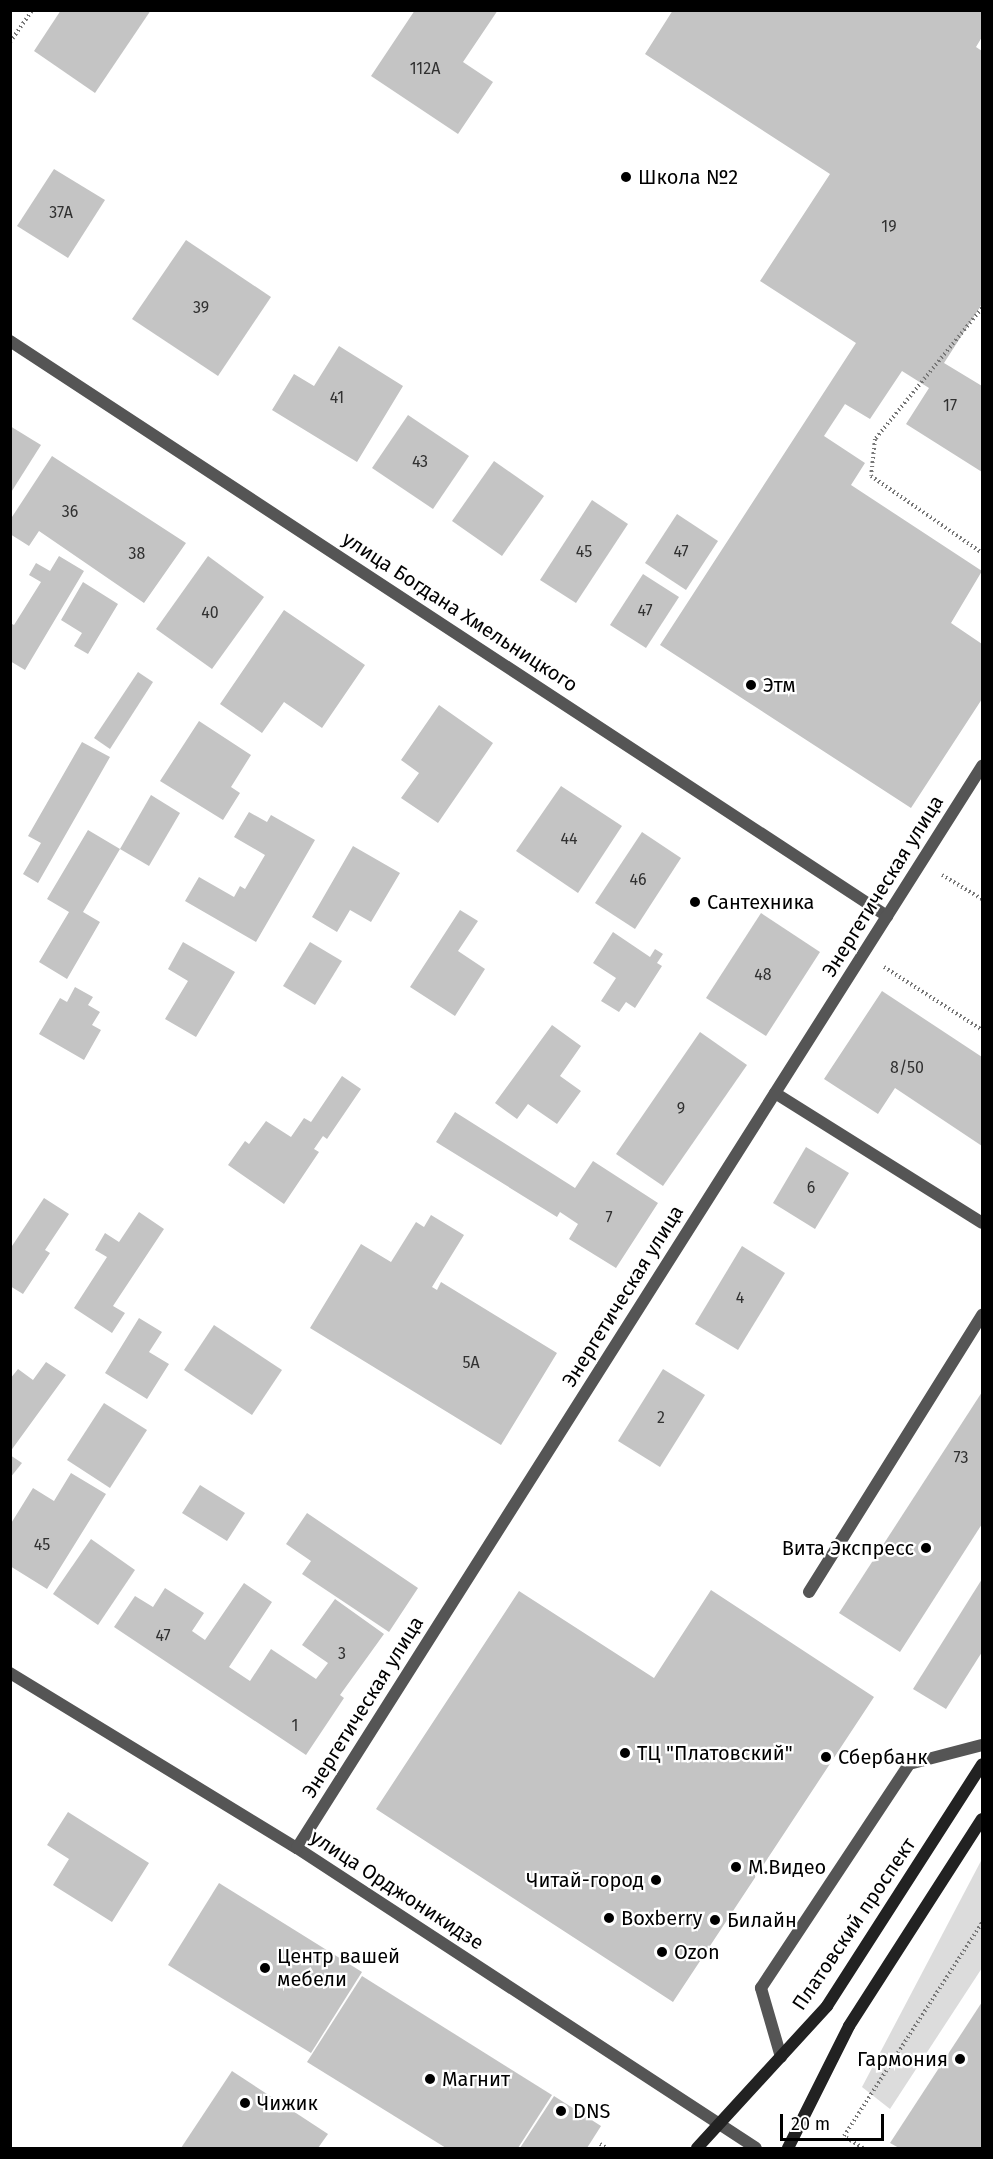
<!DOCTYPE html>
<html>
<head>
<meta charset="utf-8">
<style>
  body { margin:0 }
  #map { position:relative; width:993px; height:2159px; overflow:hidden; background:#fff; font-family:"Fira Sans",sans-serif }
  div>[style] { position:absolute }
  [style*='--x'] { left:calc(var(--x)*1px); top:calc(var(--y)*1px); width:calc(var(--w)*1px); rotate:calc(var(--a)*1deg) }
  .green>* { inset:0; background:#dcdcdc }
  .building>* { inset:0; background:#c4c4c4 }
  .path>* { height:4px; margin-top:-2px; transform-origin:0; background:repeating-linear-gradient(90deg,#777 0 1.5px,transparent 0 4.5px) }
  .lane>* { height:12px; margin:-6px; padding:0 6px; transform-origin:6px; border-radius:6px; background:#555 }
  .street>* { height:12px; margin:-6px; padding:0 6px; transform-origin:6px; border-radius:6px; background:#555 }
  .secondary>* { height:12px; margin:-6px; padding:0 6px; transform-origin:6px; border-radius:6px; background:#222 }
  .dots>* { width:16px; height:16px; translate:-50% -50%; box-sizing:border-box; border:3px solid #fff; border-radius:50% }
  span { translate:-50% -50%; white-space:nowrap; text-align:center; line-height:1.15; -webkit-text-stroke:4.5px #fff; paint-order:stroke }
  .number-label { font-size:16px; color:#313131 }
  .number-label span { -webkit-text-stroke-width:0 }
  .poi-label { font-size:20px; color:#000 }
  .left { translate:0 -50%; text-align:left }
  .right { translate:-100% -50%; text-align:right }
  .street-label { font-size:20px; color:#000 }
  .frame { position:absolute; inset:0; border:12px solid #000; pointer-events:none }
  .scale { position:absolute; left:780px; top:2114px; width:104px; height:27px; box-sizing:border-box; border:3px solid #000; border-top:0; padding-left:8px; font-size:18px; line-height:21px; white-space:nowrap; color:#000; -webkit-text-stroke:4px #fff; paint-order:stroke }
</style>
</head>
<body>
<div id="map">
  <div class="green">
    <i style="clip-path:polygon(982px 1859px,982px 1968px,890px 2109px,862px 2087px)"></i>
  </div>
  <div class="building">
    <i style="clip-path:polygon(61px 10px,151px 10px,95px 93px,34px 51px)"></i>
    <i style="clip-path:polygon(415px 10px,498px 10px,463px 62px,493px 82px,458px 134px,371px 76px)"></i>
    <i style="clip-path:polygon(673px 10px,982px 10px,982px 37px,976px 47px,982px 51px,982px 304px,944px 363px,982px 386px,982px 472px,906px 424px,929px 388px,902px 371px,870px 419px,845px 404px,824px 436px,865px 463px,851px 485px,982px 571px,951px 623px,982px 644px,982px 699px,911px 808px,660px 645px,856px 343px,760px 281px,830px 174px,645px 54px)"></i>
    <i style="clip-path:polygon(54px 169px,105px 200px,68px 258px,17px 226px)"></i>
    <i style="clip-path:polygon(186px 240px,271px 297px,218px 376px,132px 319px)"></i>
    <i style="clip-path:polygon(339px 346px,403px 386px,357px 462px,272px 410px,294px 374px,314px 386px)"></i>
    <i style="clip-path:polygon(408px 415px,469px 456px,433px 509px,372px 468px)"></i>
    <i style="clip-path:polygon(10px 426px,41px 445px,10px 494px)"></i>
    <i style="clip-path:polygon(52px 456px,186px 543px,144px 603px,39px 531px,29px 546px,10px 534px,10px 520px)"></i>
    <i style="clip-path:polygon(494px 461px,544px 496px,502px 556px,452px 521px)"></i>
    <i style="clip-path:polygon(592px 500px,628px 524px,576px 603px,540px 580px)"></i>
    <i style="clip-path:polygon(677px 514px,718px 541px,686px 590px,645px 563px)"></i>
    <i style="clip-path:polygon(59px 556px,84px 571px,25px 670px,10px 661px,10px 623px,14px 625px,41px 582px,29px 575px,36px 563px,50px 571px)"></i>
    <i style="clip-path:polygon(208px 556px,264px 597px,212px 669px,156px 629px)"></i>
    <i style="clip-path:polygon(643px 574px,679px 597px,646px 648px,610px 625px)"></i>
    <i style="clip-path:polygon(83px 582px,118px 604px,88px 654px,74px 646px,82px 633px,61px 620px)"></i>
    <i style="clip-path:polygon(284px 610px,365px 665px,322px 728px,284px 702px,262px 733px,220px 704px)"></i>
    <i style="clip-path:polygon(138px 672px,153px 682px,110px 749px,94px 738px)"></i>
    <i style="clip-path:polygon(439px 705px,493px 743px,438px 823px,401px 798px,419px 773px,401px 760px)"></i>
    <i style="clip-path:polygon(199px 721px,251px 755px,231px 787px,240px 793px,223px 820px,160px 781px)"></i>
    <i style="clip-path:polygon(82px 742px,110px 757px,38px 883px,23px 874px,41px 843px,28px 836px)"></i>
    <i style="clip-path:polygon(561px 786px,622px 826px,578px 893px,516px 851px)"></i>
    <i style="clip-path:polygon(151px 795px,180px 813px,149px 866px,120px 849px)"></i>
    <i style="clip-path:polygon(249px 812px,267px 822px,271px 815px,315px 840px,256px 942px,185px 901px,199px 877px,234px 897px,240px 886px,245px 889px,265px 855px,234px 837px)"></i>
    <i style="clip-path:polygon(88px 830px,120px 849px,83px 912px,100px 922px,67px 979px,39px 962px,69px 912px,47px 899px)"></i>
    <i style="clip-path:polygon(642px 832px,681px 858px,635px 929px,595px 903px)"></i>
    <i style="clip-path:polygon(353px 846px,400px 873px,371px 922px,350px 910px,337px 932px,312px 917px)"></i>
    <i style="clip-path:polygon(460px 910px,478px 921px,458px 951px,485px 969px,455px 1016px,410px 987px)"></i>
    <i style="clip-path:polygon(761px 913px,820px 952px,766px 1036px,706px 998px)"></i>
    <i style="clip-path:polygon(613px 932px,650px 957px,655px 949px,663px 954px,657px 963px,662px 966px,635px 1008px,626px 1002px,619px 1012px,601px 1001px,616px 978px,593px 963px)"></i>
    <i style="clip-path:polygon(183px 942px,235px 972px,196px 1037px,165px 1019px,188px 981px,168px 969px)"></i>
    <i style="clip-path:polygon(310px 942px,342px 961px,315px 1005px,283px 986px)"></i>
    <i style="clip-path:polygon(75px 987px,93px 997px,88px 1005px,100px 1012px,92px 1025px,101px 1030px,84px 1060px,39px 1034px,60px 998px,67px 1002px)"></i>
    <i style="clip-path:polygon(882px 991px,982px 1057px,982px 1146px,895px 1088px,878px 1114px,824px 1079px)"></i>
    <i style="clip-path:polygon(552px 1025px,581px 1046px,560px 1076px,581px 1091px,557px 1124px,528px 1104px,517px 1119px,495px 1103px)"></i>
    <i style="clip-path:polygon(700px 1032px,747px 1065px,663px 1186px,616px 1154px)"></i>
    <i style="clip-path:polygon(342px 1076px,361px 1089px,327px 1139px,323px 1136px,314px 1149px,319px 1152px,284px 1204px,228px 1165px,245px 1141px,249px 1144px,266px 1121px,291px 1137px,304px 1118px,311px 1122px)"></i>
    <i style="clip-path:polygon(455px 1112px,575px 1188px,593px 1161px,658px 1203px,616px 1268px,569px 1239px,578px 1224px,560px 1212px,557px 1217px,436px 1142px)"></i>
    <i style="clip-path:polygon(806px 1147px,849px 1173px,815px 1229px,773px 1203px)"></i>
    <i style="clip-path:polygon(44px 1198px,69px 1214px,45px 1250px,50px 1253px,23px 1294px,10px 1286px,10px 1249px)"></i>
    <i style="clip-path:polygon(139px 1212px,164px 1229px,113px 1306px,125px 1313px,112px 1333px,74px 1308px,107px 1257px,95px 1250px,105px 1233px,119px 1242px)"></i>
    <i style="clip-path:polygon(431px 1215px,464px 1235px,432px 1287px,437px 1290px,441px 1282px,557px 1353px,501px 1445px,310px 1328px,361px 1244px,391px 1262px,416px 1222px,424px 1227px)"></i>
    <i style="clip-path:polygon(742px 1246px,785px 1273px,738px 1350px,695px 1324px)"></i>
    <i style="clip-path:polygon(139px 1318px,162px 1332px,149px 1352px,169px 1364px,147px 1399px,105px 1373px)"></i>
    <i style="clip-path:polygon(214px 1325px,282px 1370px,252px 1415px,184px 1370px)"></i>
    <i style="clip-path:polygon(46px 1362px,66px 1375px,10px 1452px,10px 1379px,18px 1369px,33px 1380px)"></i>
    <i style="clip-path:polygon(663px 1369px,705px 1395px,660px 1467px,618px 1441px)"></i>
    <i style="clip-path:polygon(982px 1392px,982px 1524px,900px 1652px,839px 1613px)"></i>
    <i style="clip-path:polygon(104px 1403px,147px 1430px,110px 1488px,67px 1460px)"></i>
    <i style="clip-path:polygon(10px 1455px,22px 1463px,10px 1478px)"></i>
    <i style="clip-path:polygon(71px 1473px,106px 1494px,47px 1589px,10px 1566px,10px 1525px,33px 1488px,54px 1501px)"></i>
    <i style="clip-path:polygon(200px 1485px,245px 1513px,227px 1541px,182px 1513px)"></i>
    <i style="clip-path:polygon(307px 1513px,418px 1588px,389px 1632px,302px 1574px,311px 1561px,286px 1544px)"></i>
    <i style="clip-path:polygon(91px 1539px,135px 1570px,98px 1625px,53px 1594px)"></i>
    <i style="clip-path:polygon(982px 1579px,982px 1652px,946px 1709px,913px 1689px)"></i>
    <i style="clip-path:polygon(244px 1583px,272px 1602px,229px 1667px,250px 1681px,271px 1649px,316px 1679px,328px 1663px,302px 1645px,335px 1599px,384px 1634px,340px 1695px,344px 1698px,306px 1755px,114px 1627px,135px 1596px,153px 1607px,165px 1588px,204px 1613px,192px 1631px,205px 1640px)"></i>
    <i style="clip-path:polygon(711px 1590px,874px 1697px,673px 2002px,376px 1809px,519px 1591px,654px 1678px)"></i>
    <i style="clip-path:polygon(68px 1812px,149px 1863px,112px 1922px,53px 1885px,69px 1859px,47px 1845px)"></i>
    <i style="clip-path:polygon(219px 1883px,362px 1972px,311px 2053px,168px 1965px)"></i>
    <i style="clip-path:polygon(362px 1976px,552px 2095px,518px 2148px,446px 2148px,307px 2062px)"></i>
    <i style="clip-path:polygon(982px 2002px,982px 2148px,899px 2148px,890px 2143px)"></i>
    <i style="clip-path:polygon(232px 2071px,328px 2134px,318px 2148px,181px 2148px)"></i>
    <i style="clip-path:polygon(554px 2096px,601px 2126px,587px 2148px,520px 2148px)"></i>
  </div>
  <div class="path">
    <i style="--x:10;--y:42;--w:39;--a:-55"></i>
    <i style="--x:982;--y:308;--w:169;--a:129.2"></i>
    <i style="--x:875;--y:439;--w:37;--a:96"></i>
    <i style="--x:871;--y:476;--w:135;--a:34.7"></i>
    <i style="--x:942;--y:875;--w:47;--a:31"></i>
    <i style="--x:884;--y:967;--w:117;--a:32.7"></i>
    <i style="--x:600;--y:2144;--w:8;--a:30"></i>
    <i style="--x:863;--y:2148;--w:22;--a:-148"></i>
    <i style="--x:844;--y:2136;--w:254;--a:-57.1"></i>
  </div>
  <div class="lane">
    <i style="--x:775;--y:1093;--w:244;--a:32.1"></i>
    <i style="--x:809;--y:1592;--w:327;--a:-58"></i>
    <i style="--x:781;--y:2057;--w:72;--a:-106.2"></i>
    <i style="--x:761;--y:1988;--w:268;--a:-56.5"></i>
    <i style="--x:909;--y:1764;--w:75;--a:-14.6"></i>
  </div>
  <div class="street">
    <i style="--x:10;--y:341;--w:1049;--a:33.25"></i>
    <i style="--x:10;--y:1673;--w:336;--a:31.4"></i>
    <i style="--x:297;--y:1848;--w:548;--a:33.17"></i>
    <i style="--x:297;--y:1848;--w:1281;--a:-57.66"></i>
  </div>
  <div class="secondary">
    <i style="--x:697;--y:2148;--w:193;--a:-47.5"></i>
    <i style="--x:827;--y:2006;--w:287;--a:-57.3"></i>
    <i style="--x:788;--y:2148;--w:136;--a:-63.4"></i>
    <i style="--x:849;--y:2026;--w:246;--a:-57.3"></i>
  </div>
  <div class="dots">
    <i style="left:626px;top:177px;background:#000"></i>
    <i style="left:751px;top:685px;background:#000"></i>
    <i style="left:695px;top:902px;background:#000"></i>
    <i style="left:926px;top:1548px;background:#000"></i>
    <i style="left:625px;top:1753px;background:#000"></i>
    <i style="left:826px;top:1757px;background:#000"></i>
    <i style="left:736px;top:1867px;background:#000"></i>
    <i style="left:656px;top:1880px;background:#000"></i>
    <i style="left:609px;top:1918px;background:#000"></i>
    <i style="left:715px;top:1920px;background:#000"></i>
    <i style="left:662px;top:1952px;background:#000"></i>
    <i style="left:265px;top:1968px;background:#000"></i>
    <i style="left:960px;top:2059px;background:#000"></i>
    <i style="left:430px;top:2079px;background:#000"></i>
    <i style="left:245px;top:2103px;background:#000"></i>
    <i style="left:561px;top:2111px;background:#000"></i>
  </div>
  <div class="number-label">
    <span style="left:425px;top:69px">112А</span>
    <span style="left:61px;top:213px">37А</span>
    <span style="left:889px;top:227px">19</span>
    <span style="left:201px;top:308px">39</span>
    <span style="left:337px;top:398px">41</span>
    <span style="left:950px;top:406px">17</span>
    <span style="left:420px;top:462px">43</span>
    <span style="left:70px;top:512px">36</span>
    <span style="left:584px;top:552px">45</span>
    <span style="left:681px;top:552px">47</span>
    <span style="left:137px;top:554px">38</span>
    <span style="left:645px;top:611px">47</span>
    <span style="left:210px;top:613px">40</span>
    <span style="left:569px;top:839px">44</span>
    <span style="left:638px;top:880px">46</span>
    <span style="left:763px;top:975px">48</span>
    <span style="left:907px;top:1068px">8/50</span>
    <span style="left:681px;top:1109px">9</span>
    <span style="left:811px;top:1188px">6</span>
    <span style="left:609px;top:1218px">7</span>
    <span style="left:740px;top:1298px">4</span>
    <span style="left:471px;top:1363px">5А</span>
    <span style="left:661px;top:1418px">2</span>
    <span style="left:961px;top:1458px">73</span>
    <span style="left:42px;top:1545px">45</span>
    <span style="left:163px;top:1636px">47</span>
    <span style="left:342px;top:1654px">3</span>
    <span style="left:295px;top:1726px">1</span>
  </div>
  <div class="poi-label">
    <span class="left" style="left:638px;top:177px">Школа №2</span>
    <span class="left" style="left:763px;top:685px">Этм</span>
    <span class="left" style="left:707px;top:902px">Сантехника</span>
    <span class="right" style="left:914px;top:1548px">Вита Экспресс</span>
    <span class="left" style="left:637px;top:1753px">ТЦ "Платовский"</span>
    <span class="left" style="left:838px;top:1757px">Сбербанк</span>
    <span class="left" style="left:748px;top:1867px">М.Видео</span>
    <span class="right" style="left:644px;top:1880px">Читай-город</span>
    <span class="left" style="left:621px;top:1918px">Boxberry</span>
    <span class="left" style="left:727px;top:1920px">Билайн</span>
    <span class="left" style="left:674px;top:1952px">Ozon</span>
    <span class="left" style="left:277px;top:1968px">Центр вашей<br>мебели</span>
    <span class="right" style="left:948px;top:2059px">Гармония</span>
    <span class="left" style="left:442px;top:2079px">Магнит</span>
    <span class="left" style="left:257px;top:2103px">Чижик</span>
    <span class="left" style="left:573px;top:2111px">DNS</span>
  </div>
  <div class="street-label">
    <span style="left:460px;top:612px;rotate:33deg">улица Богдана Хмельницкого</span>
    <span style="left:883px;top:886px;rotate:-58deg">Энергетическая улица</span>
    <span style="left:623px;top:1296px;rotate:-58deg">Энергетическая улица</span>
    <span style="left:363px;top:1707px;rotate:-58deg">Энергетическая улица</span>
    <span style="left:397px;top:1890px;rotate:33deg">улица Орджоникидзе</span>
    <span style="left:854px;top:1924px;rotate:-56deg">Платовский проспект</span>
  </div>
  <div class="frame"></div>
  <div class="scale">20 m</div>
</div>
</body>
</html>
